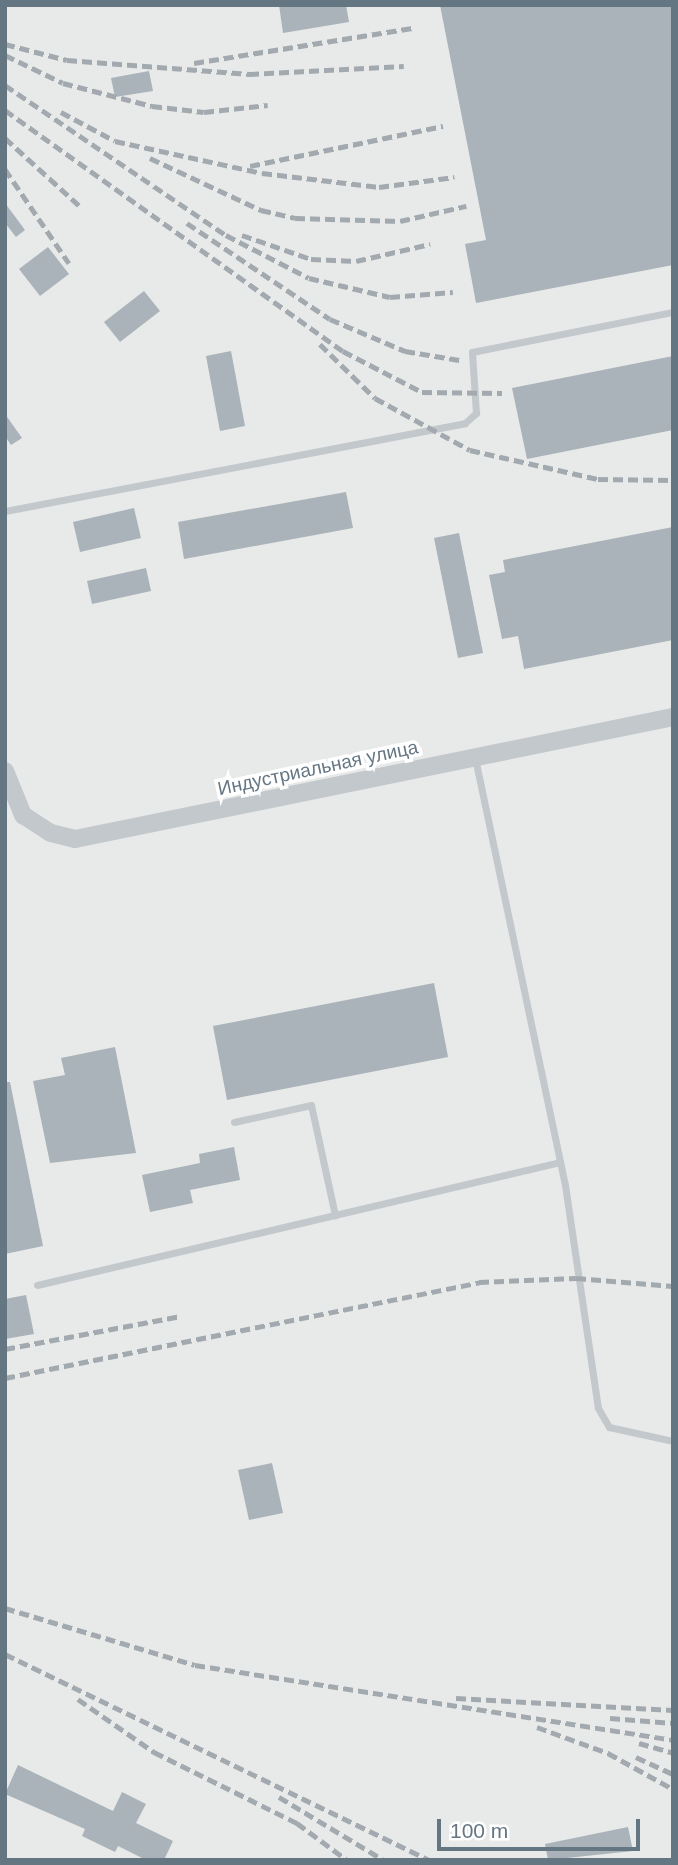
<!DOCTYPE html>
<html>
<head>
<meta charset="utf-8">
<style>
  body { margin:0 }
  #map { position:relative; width:678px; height:1865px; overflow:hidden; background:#fafaf8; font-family:Arial,sans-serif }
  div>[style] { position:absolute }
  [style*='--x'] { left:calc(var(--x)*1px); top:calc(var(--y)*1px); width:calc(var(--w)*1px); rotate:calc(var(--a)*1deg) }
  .built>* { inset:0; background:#e8e9e9 }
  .building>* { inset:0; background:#aab3b9 }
  .service>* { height:7px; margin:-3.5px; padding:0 3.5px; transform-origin:3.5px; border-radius:3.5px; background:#c3c8cc }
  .tertiary>* { height:18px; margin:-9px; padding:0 9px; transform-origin:9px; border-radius:9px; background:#c3c8cc }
  .rail>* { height:4.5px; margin-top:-2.25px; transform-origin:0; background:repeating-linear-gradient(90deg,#a2aab0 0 10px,transparent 0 15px) }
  span { translate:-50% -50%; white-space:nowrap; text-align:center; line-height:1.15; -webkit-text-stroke:7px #fff; paint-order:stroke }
  .street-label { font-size:19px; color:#657683 }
  .frame { position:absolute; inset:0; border:7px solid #657683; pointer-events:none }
  .scale { position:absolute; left:437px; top:1819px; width:203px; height:32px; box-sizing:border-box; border:4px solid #657683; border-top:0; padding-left:9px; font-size:21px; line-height:24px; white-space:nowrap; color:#657683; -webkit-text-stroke:5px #fff; paint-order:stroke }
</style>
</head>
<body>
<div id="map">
  <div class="built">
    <i style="clip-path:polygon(5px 5px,673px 5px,673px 1860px,5px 1860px)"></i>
  </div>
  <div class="building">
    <i style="clip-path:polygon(279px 5px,346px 5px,349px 22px,283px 33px)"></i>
    <i style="clip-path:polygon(440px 5px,673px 5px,673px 265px,476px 303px,465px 244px,486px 240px)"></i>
    <i style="clip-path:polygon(149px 71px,153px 91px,115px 97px,111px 78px)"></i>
    <i style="clip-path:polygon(5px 203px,25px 230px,16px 237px,5px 223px)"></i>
    <i style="clip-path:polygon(48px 247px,69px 274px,40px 296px,19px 269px)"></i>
    <i style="clip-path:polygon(144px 291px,160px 311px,120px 342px,104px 322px)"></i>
    <i style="clip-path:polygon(231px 351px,245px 426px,220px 431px,206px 356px)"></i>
    <i style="clip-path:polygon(673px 356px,673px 430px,527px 459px,512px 388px)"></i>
    <i style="clip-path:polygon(5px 414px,22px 438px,11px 445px,5px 436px)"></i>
    <i style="clip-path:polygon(346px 492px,353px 528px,184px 559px,178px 522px)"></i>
    <i style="clip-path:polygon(134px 508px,141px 538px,80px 552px,73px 522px)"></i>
    <i style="clip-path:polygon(673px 527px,673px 640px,524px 669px,518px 636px,502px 639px,489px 575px,505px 572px,503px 560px)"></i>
    <i style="clip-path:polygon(459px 533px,483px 653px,458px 658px,434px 538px)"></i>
    <i style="clip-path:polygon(146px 568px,151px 591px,92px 604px,87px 581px)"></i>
    <i style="clip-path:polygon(434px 983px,448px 1057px,227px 1100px,213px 1026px)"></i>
    <i style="clip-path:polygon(115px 1047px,136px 1153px,50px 1163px,33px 1081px,65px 1075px,61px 1058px)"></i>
    <i style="clip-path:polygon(5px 1082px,10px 1082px,43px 1246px,5px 1254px)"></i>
    <i style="clip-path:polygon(234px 1147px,240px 1180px,190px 1190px,193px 1203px,150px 1212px,142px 1175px,200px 1163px,199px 1154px)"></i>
    <i style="clip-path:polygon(26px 1295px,34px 1334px,5px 1339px,5px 1299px)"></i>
    <i style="clip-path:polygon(272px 1463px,283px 1513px,249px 1520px,238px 1470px)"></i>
    <i style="clip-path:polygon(18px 1765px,113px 1811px,122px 1792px,146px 1804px,136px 1823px,173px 1841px,164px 1860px,146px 1860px,118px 1846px,115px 1852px,82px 1836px,85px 1829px,5px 1794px)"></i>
    <i style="clip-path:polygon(628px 1827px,633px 1851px,548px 1860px,545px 1844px)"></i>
  </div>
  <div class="service">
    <i style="--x:5;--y:511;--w:468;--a:-10.8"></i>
    <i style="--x:465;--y:423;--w:15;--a:-42"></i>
    <i style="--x:476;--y:413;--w:61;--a:-93.8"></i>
    <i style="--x:472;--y:352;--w:205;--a:-11.3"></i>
    <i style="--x:475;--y:758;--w:436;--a:78.1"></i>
    <i style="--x:565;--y:1185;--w:225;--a:81.6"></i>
    <i style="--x:598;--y:1408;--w:22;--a:60"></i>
    <i style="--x:609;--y:1427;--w:66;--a:12.3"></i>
    <i style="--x:234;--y:1122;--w:79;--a:-12.4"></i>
    <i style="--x:311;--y:1105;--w:113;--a:77.7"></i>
    <i style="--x:37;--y:1285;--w:537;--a:-13.23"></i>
  </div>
  <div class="tertiary">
    <i style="--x:5;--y:771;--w:48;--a:67.8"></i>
    <i style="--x:23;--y:815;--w:33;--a:33"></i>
    <i style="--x:51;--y:833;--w:25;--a:14"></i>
    <i style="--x:75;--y:839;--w:610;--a:-11.53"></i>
  </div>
  <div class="rail">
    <i style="--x:5;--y:44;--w:64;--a:14.5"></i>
    <i style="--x:67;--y:60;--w:183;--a:4.4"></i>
    <i style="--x:249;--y:74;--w:155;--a:-3"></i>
    <i style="--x:5;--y:55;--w:64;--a:25.8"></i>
    <i style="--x:63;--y:83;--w:92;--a:14.5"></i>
    <i style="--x:152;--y:106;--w:52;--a:6.6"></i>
    <i style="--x:204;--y:112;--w:64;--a:-6.2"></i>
    <i style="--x:194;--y:63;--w:221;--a:-9.1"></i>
    <i style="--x:5;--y:85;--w:267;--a:34.2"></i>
    <i style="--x:226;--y:235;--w:93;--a:27.4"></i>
    <i style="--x:309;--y:278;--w:83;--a:13.2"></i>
    <i style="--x:390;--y:297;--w:63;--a:-4.5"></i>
    <i style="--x:5;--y:110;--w:415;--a:35.5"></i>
    <i style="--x:343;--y:351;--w:89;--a:27.4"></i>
    <i style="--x:422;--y:392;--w:80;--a:0.7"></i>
    <i style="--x:61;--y:112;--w:61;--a:28.2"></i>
    <i style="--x:115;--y:141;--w:150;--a:12.3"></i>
    <i style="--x:262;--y:173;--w:118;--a:6.8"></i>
    <i style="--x:379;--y:187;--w:76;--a:-7.6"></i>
    <i style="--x:5;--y:138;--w:104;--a:42.3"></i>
    <i style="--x:150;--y:158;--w:123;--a:25.1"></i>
    <i style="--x:261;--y:210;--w:35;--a:13"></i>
    <i style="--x:295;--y:218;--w:105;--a:1.6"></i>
    <i style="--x:400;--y:221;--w:68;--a:-12.8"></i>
    <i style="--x:250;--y:166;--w:197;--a:-11.7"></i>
    <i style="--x:5;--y:169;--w:114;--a:55.8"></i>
    <i style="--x:187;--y:223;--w:172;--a:33.9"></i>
    <i style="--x:330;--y:319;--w:82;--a:23.1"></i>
    <i style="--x:405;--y:351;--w:55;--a:9.5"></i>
    <i style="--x:242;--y:235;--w:73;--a:19.2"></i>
    <i style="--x:311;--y:259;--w:45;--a:2.5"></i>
    <i style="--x:356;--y:261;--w:76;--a:-12.9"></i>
    <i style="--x:320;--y:344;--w:77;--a:44.5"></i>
    <i style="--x:375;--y:398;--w:108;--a:28.7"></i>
    <i style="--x:470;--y:450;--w:131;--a:12.8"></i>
    <i style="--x:598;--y:479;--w:75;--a:0.8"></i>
    <i style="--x:5;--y:1349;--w:179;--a:-10.6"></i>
    <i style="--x:5;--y:1378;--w:484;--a:-11.4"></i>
    <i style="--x:479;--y:1282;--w:97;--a:-2.4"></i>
    <i style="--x:576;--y:1278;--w:97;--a:4.7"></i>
    <i style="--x:5;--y:1608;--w:198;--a:16.7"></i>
    <i style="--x:195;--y:1665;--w:484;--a:8.9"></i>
    <i style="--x:5;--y:1654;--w:471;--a:25.9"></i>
    <i style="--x:456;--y:1698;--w:217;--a:3.2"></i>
    <i style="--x:78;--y:1699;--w:93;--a:34.9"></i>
    <i style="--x:154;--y:1752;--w:160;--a:26.4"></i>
    <i style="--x:297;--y:1823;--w:62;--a:36.5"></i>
    <i style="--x:610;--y:1718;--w:63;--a:4.5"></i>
    <i style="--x:537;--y:1727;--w:76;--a:20.1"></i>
    <i style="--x:608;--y:1753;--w:74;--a:29"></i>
    <i style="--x:639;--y:1743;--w:35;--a:16"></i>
    <i style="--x:636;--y:1757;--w:41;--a:24.7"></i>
    <i style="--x:279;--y:1797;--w:122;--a:31"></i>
  </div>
  <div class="street-label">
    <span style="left:318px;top:768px;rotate:-12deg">Индустриальная улица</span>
  </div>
  <div class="frame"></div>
  <div class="scale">100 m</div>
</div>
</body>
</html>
